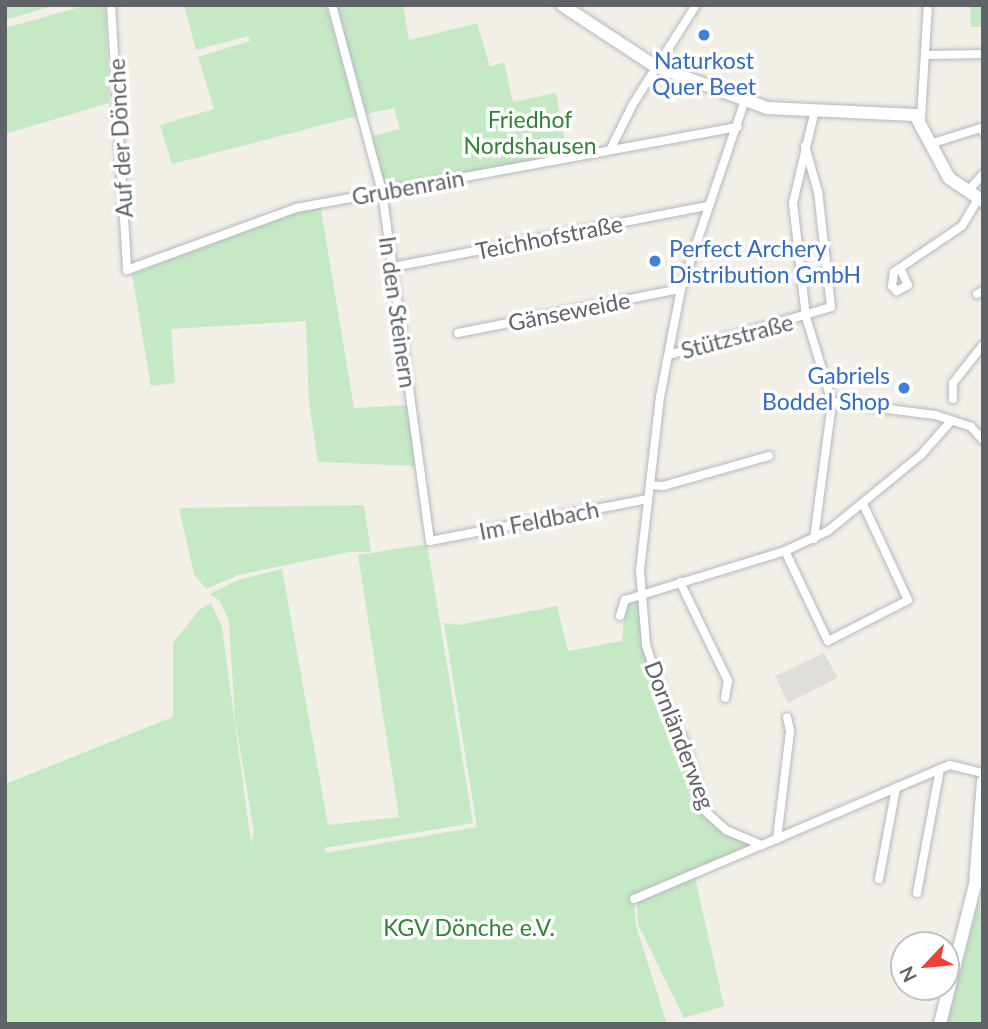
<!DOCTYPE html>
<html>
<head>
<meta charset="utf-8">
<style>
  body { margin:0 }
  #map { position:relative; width:988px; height:1029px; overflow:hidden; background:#f1efe8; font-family:Lato,sans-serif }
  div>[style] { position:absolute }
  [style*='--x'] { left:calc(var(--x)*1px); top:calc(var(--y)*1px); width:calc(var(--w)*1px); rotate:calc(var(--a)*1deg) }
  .industrial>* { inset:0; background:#e0deda }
  .green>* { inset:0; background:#c5e8c5 }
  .roads { filter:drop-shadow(0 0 2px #b5b8bc) drop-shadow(0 0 2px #b5b8bc) }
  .street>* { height:8px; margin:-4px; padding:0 4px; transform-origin:4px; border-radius:4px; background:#fff }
  .secondary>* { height:12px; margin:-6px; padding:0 6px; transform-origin:6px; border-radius:6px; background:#fff }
  .dots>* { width:19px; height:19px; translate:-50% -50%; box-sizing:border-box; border:4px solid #fff; border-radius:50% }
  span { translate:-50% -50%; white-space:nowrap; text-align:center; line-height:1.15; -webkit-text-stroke:7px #fff; paint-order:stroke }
  .shop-label { font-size:23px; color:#366cbe }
  .left { translate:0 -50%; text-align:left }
  .right { translate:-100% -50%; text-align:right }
  .park-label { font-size:23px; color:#348238 }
  .street-label { font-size:23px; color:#5f6368 }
  .frame { position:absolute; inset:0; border:7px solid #5f6368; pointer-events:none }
  .north { position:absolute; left:890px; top:931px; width:70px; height:70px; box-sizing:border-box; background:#fff; border:2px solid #bfc1c3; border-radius:50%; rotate:244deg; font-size:19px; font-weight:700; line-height:28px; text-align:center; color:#5f6368 }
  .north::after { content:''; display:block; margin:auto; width:24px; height:32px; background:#ea4335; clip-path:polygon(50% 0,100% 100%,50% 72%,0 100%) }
</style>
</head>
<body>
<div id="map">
  <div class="industrial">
    <i style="clip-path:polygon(824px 653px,838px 678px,788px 703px,775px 676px)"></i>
  </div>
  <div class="green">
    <i style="clip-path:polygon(5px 5px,55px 5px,5px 20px)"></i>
    <i style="clip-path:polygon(87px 5px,105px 5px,109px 103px,5px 134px,5px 28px)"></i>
    <i style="clip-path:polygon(184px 5px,326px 5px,357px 116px,172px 164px,160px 125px,214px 109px,198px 57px,250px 41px,248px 36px,196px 50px)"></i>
    <i style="clip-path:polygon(336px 5px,403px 5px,409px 40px,477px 23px,490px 67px,504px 62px,513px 102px,556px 93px,568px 158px,382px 191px,372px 136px,400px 129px,394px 108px,366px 114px)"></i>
    <i style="clip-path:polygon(970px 5px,983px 5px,983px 27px,971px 27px)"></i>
    <i style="clip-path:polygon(320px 203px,354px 408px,411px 405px,419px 466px,318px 462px,309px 403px,306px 321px,171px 329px,175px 383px,151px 386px,132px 274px)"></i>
    <i style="clip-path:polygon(364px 505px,371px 552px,349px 552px,238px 575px,206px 589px,194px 574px,179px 508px)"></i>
    <i style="clip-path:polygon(427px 544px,473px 823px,325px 848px,325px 853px,477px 827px,444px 623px,459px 625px,557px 606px,568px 651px,622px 641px,625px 600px,640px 594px,646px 645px,705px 811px,726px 830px,762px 845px,634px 899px,636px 926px,667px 1024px,5px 1024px,5px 784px,173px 717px,173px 643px,199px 610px,211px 603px,222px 627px,251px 843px,254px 832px,235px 720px,229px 621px,220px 601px,210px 594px,238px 580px,282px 569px,328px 825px,399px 817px,358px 555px)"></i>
    <i style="clip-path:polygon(695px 878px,724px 1006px,684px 1018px,638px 924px,637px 900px)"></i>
    <i style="clip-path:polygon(980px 896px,983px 1024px,947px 1024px,947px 1022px)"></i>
  </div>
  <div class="roads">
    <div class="street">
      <i style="--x:111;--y:5;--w:265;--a:86.5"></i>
      <i style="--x:127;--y:270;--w:180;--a:-20.1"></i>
      <i style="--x:296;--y:208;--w:449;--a:-10.4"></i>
      <i style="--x:332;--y:5;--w:193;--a:75"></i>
      <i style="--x:382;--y:191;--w:353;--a:82.2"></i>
      <i style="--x:430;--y:541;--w:222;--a:-10.9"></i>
      <i style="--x:927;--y:55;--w:56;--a:-1"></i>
      <i style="--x:745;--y:100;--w:200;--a:108.7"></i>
      <i style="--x:681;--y:289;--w:110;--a:101"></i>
      <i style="--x:660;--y:397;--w:174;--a:96.6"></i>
      <i style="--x:640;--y:570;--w:75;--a:85.4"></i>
      <i style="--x:646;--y:645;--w:92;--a:71.6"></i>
      <i style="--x:675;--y:732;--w:8;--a:30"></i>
      <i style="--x:682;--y:736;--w:78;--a:73"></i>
      <i style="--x:705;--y:811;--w:28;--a:42"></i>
      <i style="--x:726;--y:830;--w:39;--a:23"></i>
      <i style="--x:762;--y:845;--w:204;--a:-23.1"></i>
      <i style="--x:950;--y:765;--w:34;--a:14"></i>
      <i style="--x:921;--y:118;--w:113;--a:-86.5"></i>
      <i style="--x:933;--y:143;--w:50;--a:-17.4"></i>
      <i style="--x:981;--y:128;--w:4;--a:63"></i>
      <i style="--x:610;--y:150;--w:51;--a:-63.4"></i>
      <i style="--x:633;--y:104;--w:117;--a:-57.5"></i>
      <i style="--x:967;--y:192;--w:24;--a:-48"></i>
      <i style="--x:393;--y:267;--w:319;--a:-11"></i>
      <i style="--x:900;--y:268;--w:19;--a:65"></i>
      <i style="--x:908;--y:285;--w:13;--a:151"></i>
      <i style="--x:897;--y:291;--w:7;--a:-135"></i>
      <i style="--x:892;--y:286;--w:14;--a:-82"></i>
      <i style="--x:894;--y:272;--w:82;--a:-34.1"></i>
      <i style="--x:962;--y:226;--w:31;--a:-59"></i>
      <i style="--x:977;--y:294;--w:7;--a:-27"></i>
      <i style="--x:458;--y:333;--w:227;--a:-11.2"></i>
      <i style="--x:669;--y:355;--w:169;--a:-16.5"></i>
      <i style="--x:831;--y:307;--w:116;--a:-96.4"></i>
      <i style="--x:818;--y:192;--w:48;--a:-105.8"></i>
      <i style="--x:953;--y:399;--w:16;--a:-90"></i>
      <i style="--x:953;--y:383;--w:48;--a:-51.7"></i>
      <i style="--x:832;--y:402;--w:104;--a:7.2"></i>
      <i style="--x:935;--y:415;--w:38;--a:18"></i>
      <i style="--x:971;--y:427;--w:18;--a:47"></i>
      <i style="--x:650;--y:485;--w:13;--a:4"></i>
      <i style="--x:663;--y:486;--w:110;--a:-15.8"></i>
      <i style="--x:814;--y:539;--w:138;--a:-82.5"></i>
      <i style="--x:832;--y:402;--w:89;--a:-107"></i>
      <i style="--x:806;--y:317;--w:115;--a:-96.5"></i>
      <i style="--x:793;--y:203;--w:96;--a:-76.7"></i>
      <i style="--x:785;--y:551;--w:100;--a:64.5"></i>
      <i style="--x:828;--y:641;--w:90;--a:-27.1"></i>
      <i style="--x:908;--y:600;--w:106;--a:-115.1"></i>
      <i style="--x:680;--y:582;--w:110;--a:64.1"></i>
      <i style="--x:728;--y:681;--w:17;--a:100"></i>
      <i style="--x:620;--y:616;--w:17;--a:-73"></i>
      <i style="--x:625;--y:600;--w:167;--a:-17"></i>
      <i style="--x:785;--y:551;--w:47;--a:-24.9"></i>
      <i style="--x:828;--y:531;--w:120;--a:-39.3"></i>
      <i style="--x:921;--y:455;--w:45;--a:-48.6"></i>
      <i style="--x:777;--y:839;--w:109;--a:-83.1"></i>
      <i style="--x:790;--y:731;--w:14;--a:-102"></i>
      <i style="--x:879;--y:879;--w:93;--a:-79.4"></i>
      <i style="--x:917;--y:893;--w:126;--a:-79.5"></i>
      <i style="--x:634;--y:899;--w:139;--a:-22.9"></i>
    </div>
    <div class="secondary">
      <i style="--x:562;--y:5;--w:111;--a:33.3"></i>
      <i style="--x:655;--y:66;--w:120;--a:20.6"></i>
      <i style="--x:767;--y:108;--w:148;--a:2.7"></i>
      <i style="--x:915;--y:115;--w:72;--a:61.6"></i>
      <i style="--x:949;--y:178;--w:41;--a:34.1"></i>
      <i style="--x:940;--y:1024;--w:143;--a:-75.9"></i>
      <i style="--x:975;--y:885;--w:104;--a:-85.6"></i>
    </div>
  </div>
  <div class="dots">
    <i style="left:704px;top:35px;background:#3f7fe0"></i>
    <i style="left:655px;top:261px;background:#3f7fe0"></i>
    <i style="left:904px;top:388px;background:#3f7fe0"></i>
  </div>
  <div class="shop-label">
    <span style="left:704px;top:73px">Naturkost<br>Quer Beet</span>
    <span class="left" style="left:669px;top:261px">Perfect Archery<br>Distribution GmbH</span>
    <span class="right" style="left:890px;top:388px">Gabriels<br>Boddel Shop</span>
  </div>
  <div class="park-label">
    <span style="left:530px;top:132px">Friedhof<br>Nordshausen</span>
    <span style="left:469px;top:927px">KGV Dönche e.V.</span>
  </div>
  <div class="street-label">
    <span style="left:120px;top:138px;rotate:-93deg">Auf der Dönche</span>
    <span style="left:408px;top:187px;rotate:-10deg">Grubenrain</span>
    <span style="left:549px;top:237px;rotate:-11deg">Teichhofstraße</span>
    <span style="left:569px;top:311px;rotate:-11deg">Gänseweide</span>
    <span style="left:398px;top:312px;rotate:82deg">In den Steinern</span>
    <span style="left:737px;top:336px;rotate:-15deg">Stützstraße</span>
    <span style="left:539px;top:520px;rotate:-11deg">Im Feldbach</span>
    <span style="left:680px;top:735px;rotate:69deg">Dornländerweg</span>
  </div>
  <div class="frame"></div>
  <div class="north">N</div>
</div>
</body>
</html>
